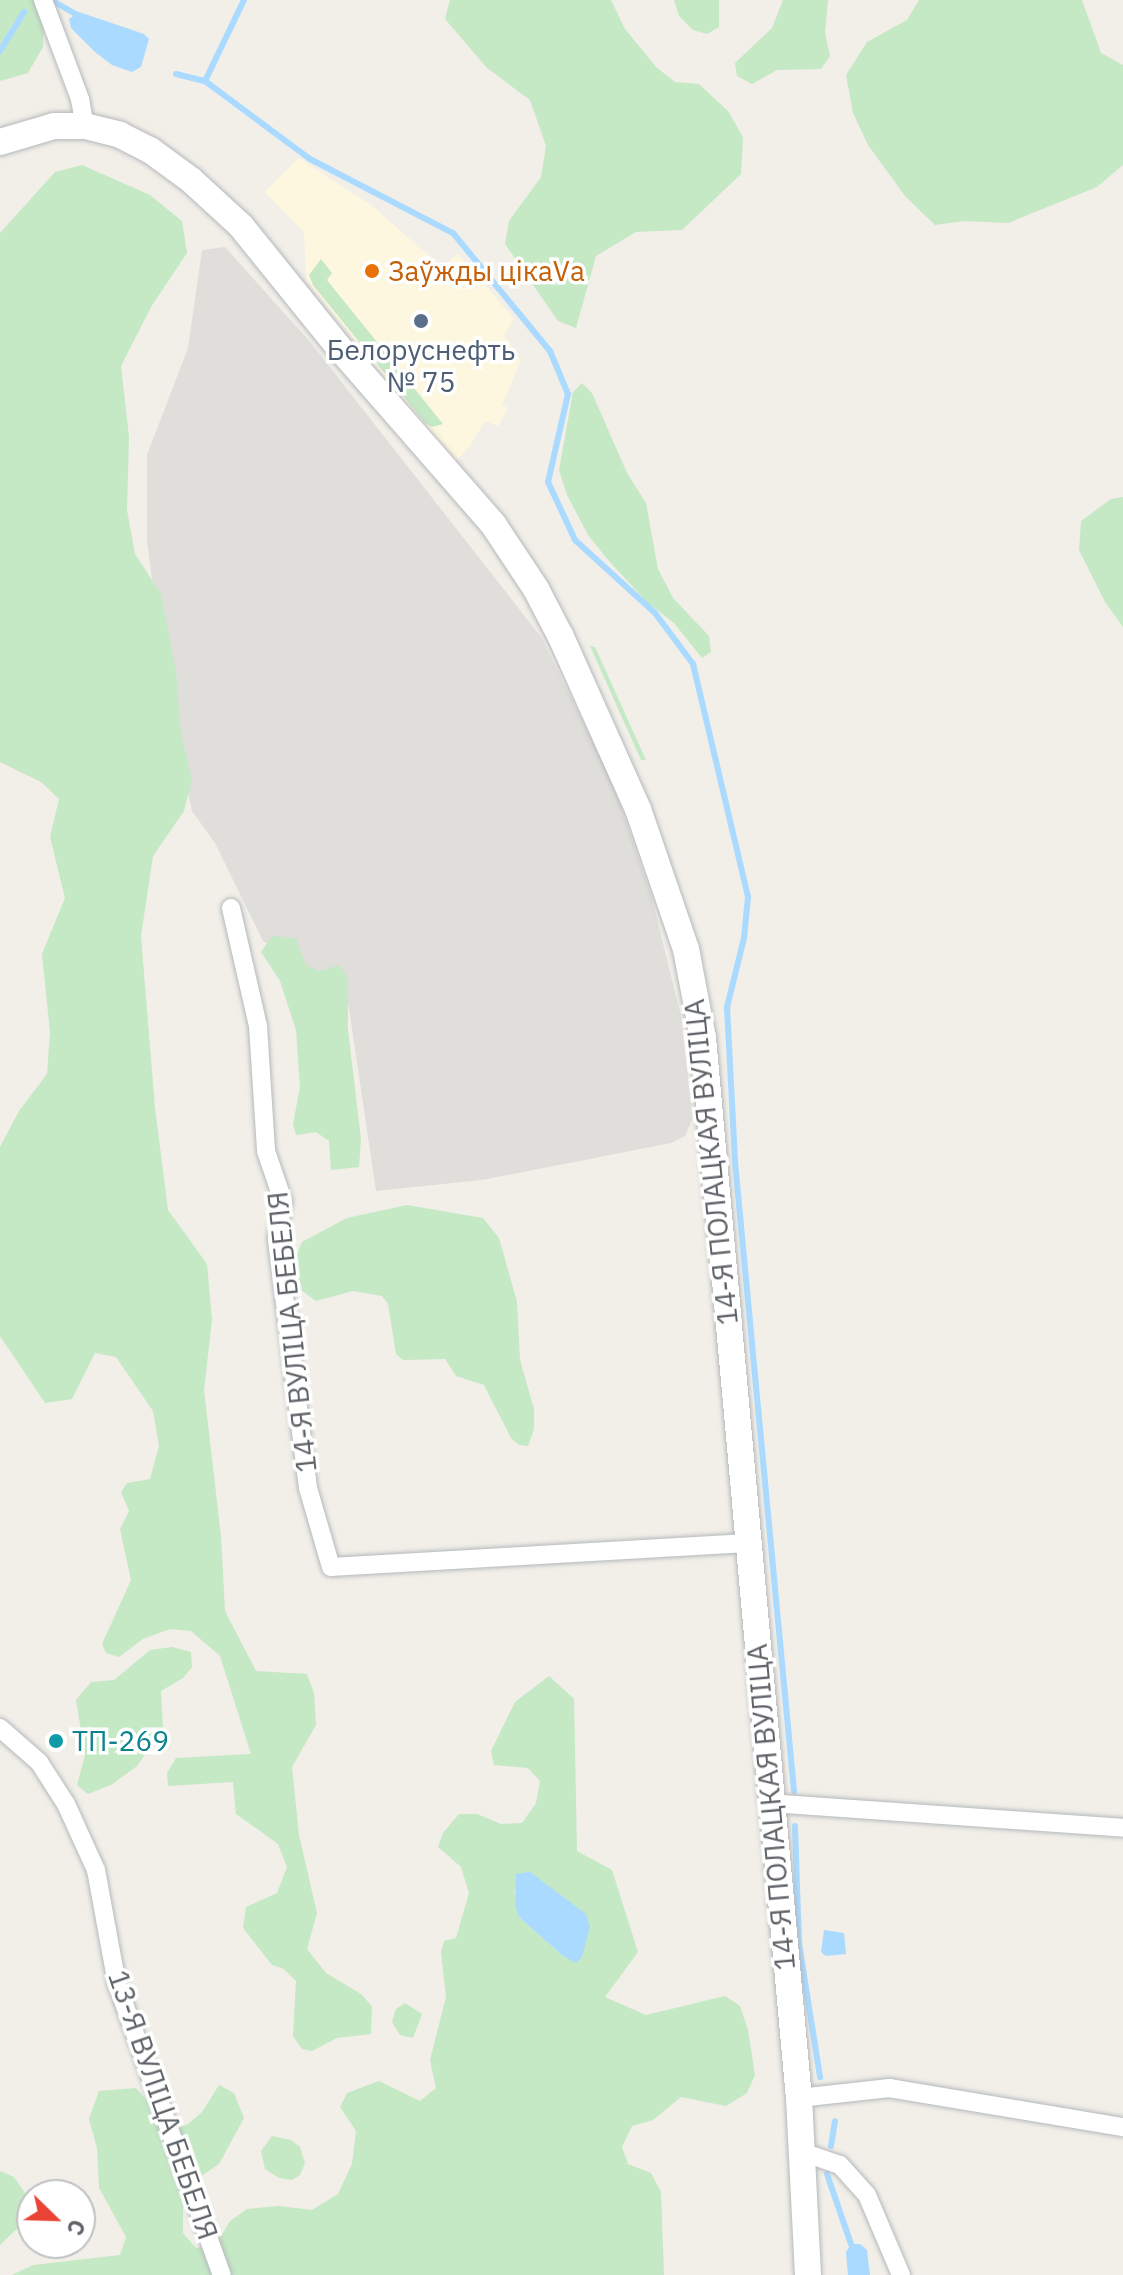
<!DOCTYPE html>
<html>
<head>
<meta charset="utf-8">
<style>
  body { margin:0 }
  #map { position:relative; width:1123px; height:2275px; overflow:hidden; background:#f1efe8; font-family:"IBM Plex Sans",sans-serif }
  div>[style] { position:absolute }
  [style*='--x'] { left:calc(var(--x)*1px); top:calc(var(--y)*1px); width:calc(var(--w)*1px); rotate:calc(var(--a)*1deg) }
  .commercial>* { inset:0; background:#fef7e0 }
  .industrial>* { inset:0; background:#e0deda }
  .green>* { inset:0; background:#c5e8c5 }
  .water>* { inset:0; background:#aadaff }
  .stream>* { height:6px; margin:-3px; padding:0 3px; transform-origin:3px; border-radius:3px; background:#aadaff }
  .roads { filter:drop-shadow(0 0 2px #b5b8bc) drop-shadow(0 0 2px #b5b8bc) }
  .minor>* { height:18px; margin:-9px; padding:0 9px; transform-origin:9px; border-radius:9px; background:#fff }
  .secondary>* { height:26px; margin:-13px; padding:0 13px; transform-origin:13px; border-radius:13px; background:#fff }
  .dots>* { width:22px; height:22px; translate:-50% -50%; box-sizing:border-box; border:4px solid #fff; border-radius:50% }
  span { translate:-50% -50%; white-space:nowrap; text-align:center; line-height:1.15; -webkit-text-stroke:7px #fff; paint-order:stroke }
  .food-label { font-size:28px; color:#c56008 }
  .left { translate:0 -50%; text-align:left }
  .service-label { font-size:28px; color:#4e5e75 }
  .street-label { font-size:28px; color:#5f6368 }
  .culture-label { font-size:28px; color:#0d838f }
  .north { position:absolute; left:16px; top:2179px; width:80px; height:80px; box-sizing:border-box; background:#fff; border:2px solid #bfc1c3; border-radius:50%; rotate:113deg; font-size:22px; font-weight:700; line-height:32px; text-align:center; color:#5f6368 }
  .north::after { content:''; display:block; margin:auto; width:28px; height:36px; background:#ea4335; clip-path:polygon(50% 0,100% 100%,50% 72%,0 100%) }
</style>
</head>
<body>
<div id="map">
  <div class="commercial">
    <i style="clip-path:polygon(299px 158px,372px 206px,442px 267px,458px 254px,514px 319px,504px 335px,521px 360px,502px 405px,508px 408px,498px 426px,485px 421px,470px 446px,455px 462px,306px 280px,304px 232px,265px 192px)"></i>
  </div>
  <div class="industrial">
    <i style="clip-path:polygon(225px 247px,311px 343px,541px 637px,613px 783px,651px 895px,681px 1016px,693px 1118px,685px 1136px,671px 1143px,482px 1180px,376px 1191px,347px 995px,263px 941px,215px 843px,192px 811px,166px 687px,147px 541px,147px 455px,188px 348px,202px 250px)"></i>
  </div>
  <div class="green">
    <i style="clip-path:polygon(0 0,38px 0,44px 26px,43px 47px,28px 73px,0 81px)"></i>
    <i style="clip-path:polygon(450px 0,611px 0,625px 29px,656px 67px,675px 82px,699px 84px,728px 111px,743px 137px,741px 174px,682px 230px,636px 232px,596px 256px,576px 328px,558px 321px,505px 244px,509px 221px,541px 177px,546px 146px,530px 100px,487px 68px,445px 19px)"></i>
    <i style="clip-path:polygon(674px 0,719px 0,719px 27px,707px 34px,693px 30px,679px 16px)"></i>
    <i style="clip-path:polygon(783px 0,828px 0,825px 33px,830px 56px,821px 69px,777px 70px,752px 84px,737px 76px,735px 63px,772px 28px)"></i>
    <i style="clip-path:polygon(919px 0,1082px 0,1101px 53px,1123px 65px,1123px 165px,1097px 187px,1008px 223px,964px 221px,935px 225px,905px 196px,868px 145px,853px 113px,846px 75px,867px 42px,907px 20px)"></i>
    <i style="clip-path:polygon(82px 165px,150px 195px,182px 221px,187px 253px,151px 307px,121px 366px,129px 437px,127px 510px,135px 554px,161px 594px,176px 671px,181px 733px,192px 780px,184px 811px,153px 856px,141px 936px,155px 1108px,168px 1210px,207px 1264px,212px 1320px,204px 1390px,221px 1536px,225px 1611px,256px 1671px,307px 1674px,314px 1693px,316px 1725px,292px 1767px,299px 1835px,317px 1913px,307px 1949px,326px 1973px,361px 1994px,372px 2006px,371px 2034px,337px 2038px,312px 2051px,302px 2049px,293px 2036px,296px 1981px,284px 1969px,272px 1965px,243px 1928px,246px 1907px,277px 1893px,287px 1867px,278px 1844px,236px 1814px,233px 1782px,168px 1786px,167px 1773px,176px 1758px,251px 1754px,220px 1656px,191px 1631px,170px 1629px,143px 1639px,119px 1657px,106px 1653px,102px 1644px,131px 1580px,120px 1529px,129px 1511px,121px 1492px,127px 1483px,150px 1479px,159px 1446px,153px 1411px,116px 1357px,95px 1353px,72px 1399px,45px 1403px,0 1336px,0 1147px,19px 1111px,47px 1074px,50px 1032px,42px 954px,65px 898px,50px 837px,59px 799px,41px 782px,0 762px,0 233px,55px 172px)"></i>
    <i style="clip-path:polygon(321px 259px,332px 273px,327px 280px,443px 424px,432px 427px,425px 423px,313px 285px,309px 275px)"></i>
    <i style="clip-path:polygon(582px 383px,592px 393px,627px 473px,646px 503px,658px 569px,673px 598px,709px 636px,711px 652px,702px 658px,674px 623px,647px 602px,608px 560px,588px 535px,567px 495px,559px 470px,573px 392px)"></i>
    <i style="clip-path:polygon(1123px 497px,1123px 627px,1105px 602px,1079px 550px,1081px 521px,1111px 499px)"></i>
    <i style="clip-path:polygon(590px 646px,595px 647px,646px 760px,641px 760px)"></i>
    <i style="clip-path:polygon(272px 936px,296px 938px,306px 965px,319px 971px,340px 965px,348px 978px,348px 1030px,361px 1139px,359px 1167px,331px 1170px,329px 1141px,316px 1132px,296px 1135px,293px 1124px,300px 1087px,296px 1030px,280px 981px,261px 952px)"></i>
    <i style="clip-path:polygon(407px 1205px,483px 1218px,499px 1238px,517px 1302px,520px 1360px,534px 1409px,534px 1429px,528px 1446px,519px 1445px,511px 1438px,484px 1385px,456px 1376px,445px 1359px,403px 1360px,396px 1354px,388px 1304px,382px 1296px,353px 1291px,316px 1301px,301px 1290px,294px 1260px,302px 1242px,347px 1218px)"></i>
    <i style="clip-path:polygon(172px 1647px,191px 1652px,192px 1667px,183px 1678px,161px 1691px,163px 1728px,137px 1766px,111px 1785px,88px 1794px,77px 1785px,85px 1755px,76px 1700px,91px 1682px,114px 1680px,150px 1650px)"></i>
    <i style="clip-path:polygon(evenodd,549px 1676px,574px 1699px,577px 1851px,612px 1870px,638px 1952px,605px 1997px,646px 2015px,725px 1996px,740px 2006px,748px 2030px,755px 2075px,747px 2093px,726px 2106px,681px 2097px,653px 2120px,632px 2126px,622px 2147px,628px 2164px,651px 2173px,661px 2192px,664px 2275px,12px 2275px,33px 2265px,120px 2255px,126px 2237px,99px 2188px,97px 2148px,89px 2119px,99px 2091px,136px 2088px,173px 2130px,188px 2124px,202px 2112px,219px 2085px,234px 2093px,244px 2118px,219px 2164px,194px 2181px,183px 2209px,183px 2233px,196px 2248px,215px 2246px,230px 2221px,247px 2209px,279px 2206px,312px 2210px,338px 2194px,352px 2164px,356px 2131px,340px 2107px,347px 2093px,379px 2081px,420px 2101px,436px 2088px,430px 2060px,446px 1997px,441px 1952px,444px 1941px,456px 1938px,469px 1893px,461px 1867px,438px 1847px,443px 1833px,459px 1814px,477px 1814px,501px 1824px,522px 1823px,536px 1803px,540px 1781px,528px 1768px,494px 1765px,491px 1751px,515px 1702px,549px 1676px,514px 1889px,584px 1945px,582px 1957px,563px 1956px,519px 1917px,514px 1889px)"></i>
    <i style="clip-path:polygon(405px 2003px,422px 2014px,413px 2038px,400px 2035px,392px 2022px,396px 2009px)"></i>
    <i style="clip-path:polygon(272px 2136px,291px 2140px,300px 2147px,305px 2163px,300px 2175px,292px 2180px,279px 2178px,265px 2169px,261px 2151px)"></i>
    <i style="clip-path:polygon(0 2171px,14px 2177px,29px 2199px,23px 2223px,0 2245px)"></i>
  </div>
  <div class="water">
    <i style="clip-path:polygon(79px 12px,144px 34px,149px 39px,141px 67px,132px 72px,112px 65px,95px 52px,71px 28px,69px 19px)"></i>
    <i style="clip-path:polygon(530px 1872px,586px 1914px,590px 1927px,582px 1957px,576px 1963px,563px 1956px,519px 1917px,515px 1904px,516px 1874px)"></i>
    <i style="clip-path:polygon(824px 1930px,844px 1933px,846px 1954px,826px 1956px,821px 1952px)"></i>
    <i style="clip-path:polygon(851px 2244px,860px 2244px,867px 2250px,870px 2275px,848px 2275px,846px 2252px)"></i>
  </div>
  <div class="stream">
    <i style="--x:53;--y:1;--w:34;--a:30"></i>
    <i style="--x:0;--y:51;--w:46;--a:-58.4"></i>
    <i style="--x:176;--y:74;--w:30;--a:14"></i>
    <i style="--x:205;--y:81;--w:131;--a:36.6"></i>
    <i style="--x:310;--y:159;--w:161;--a:27.4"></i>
    <i style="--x:453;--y:233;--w:153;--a:50.6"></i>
    <i style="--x:550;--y:351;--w:47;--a:67.3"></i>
    <i style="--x:568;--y:394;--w:90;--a:102.8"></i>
    <i style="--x:548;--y:482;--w:64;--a:65"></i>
    <i style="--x:575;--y:540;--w:108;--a:42.4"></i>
    <i style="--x:655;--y:613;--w:64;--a:53.3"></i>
    <i style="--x:693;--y:664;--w:239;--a:76.7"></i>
    <i style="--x:748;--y:897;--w:41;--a:95.6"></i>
    <i style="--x:744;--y:938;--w:71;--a:103.8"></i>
    <i style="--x:727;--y:1007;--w:155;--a:87"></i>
    <i style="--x:735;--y:1162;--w:632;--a:84.64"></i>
    <i style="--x:205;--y:81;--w:90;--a:-64.3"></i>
    <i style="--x:795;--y:1826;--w:118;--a:88.1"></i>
    <i style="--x:799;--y:1944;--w:135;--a:81"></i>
    <i style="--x:831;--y:2146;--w:25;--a:-81"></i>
    <i style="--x:827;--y:2174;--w:74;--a:71.1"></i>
  </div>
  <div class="roads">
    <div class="minor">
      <i style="--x:43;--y:0;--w:106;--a:69.5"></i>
      <i style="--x:80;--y:99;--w:27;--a:80"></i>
      <i style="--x:231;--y:908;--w:121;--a:77.1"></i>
      <i style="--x:258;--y:1026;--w:125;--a:86.3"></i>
      <i style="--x:266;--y:1151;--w:53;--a:71.2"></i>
      <i style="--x:283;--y:1201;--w:38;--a:99"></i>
      <i style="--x:277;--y:1239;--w:251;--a:82.9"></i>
      <i style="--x:308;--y:1488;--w:82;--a:73.8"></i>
      <i style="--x:331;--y:1567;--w:417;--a:-3.3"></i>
      <i style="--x:0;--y:1728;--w:52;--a:41.1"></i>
      <i style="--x:39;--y:1762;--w:50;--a:57.3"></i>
      <i style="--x:66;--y:1804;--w:72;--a:65.6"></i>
      <i style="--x:96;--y:1870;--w:116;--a:79.6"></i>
      <i style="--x:117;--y:1984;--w:309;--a:70.2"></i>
      <i style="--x:769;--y:1803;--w:355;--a:4"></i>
      <i style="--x:799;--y:2098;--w:91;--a:-6.3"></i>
      <i style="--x:889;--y:2088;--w:237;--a:9.5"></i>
      <i style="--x:802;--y:2152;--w:40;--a:18.9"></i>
      <i style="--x:840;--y:2165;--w:40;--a:48"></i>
      <i style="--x:867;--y:2195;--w:87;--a:67"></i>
    </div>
    <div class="secondary">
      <i style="--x:0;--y:142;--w:56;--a:-16.5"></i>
      <i style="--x:54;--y:126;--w:31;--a:0"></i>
      <i style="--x:85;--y:126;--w:36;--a:14"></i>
      <i style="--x:120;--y:135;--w:34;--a:27"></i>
      <i style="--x:150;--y:150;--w:51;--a:36.2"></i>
      <i style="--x:191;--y:180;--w:68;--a:42.6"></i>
      <i style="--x:241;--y:226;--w:161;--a:51.1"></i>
      <i style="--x:342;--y:351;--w:230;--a:48.9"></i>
      <i style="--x:493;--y:524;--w:78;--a:56.5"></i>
      <i style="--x:536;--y:589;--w:54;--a:62.5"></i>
      <i style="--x:561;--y:637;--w:188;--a:65.9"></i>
      <i style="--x:638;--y:809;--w:148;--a:71.1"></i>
      <i style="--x:686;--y:949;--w:91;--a:79.2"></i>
      <i style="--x:703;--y:1038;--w:1064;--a:84.83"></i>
      <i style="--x:799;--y:2098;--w:177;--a:87.1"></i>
    </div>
  </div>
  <div class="dots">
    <i style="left:372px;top:271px;background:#e8710a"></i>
    <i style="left:421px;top:321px;background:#5c6f8a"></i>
    <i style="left:56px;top:1741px;background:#0f9aa8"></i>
  </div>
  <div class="food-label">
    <span class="left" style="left:388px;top:271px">Заўжды цікаVа</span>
  </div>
  <div class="service-label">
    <span style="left:421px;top:366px">Белоруснефть<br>№ 75</span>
  </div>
  <div class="street-label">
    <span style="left:711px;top:1162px;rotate:-96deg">14-Я ПОЛАЦКАЯ ВУЛІЦА</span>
    <span style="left:292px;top:1332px;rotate:-96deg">14-Я ВУЛІЦА БЕБЕЛЯ</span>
    <span style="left:771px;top:1807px;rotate:-95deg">14-Я ПОЛАЦКАЯ ВУЛІЦА</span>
    <span style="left:163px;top:2105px;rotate:71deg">13-Я ВУЛІЦА БЕБЕЛЯ</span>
  </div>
  <div class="culture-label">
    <span class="left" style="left:72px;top:1741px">ТП-269</span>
  </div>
  <div class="north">С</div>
</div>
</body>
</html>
